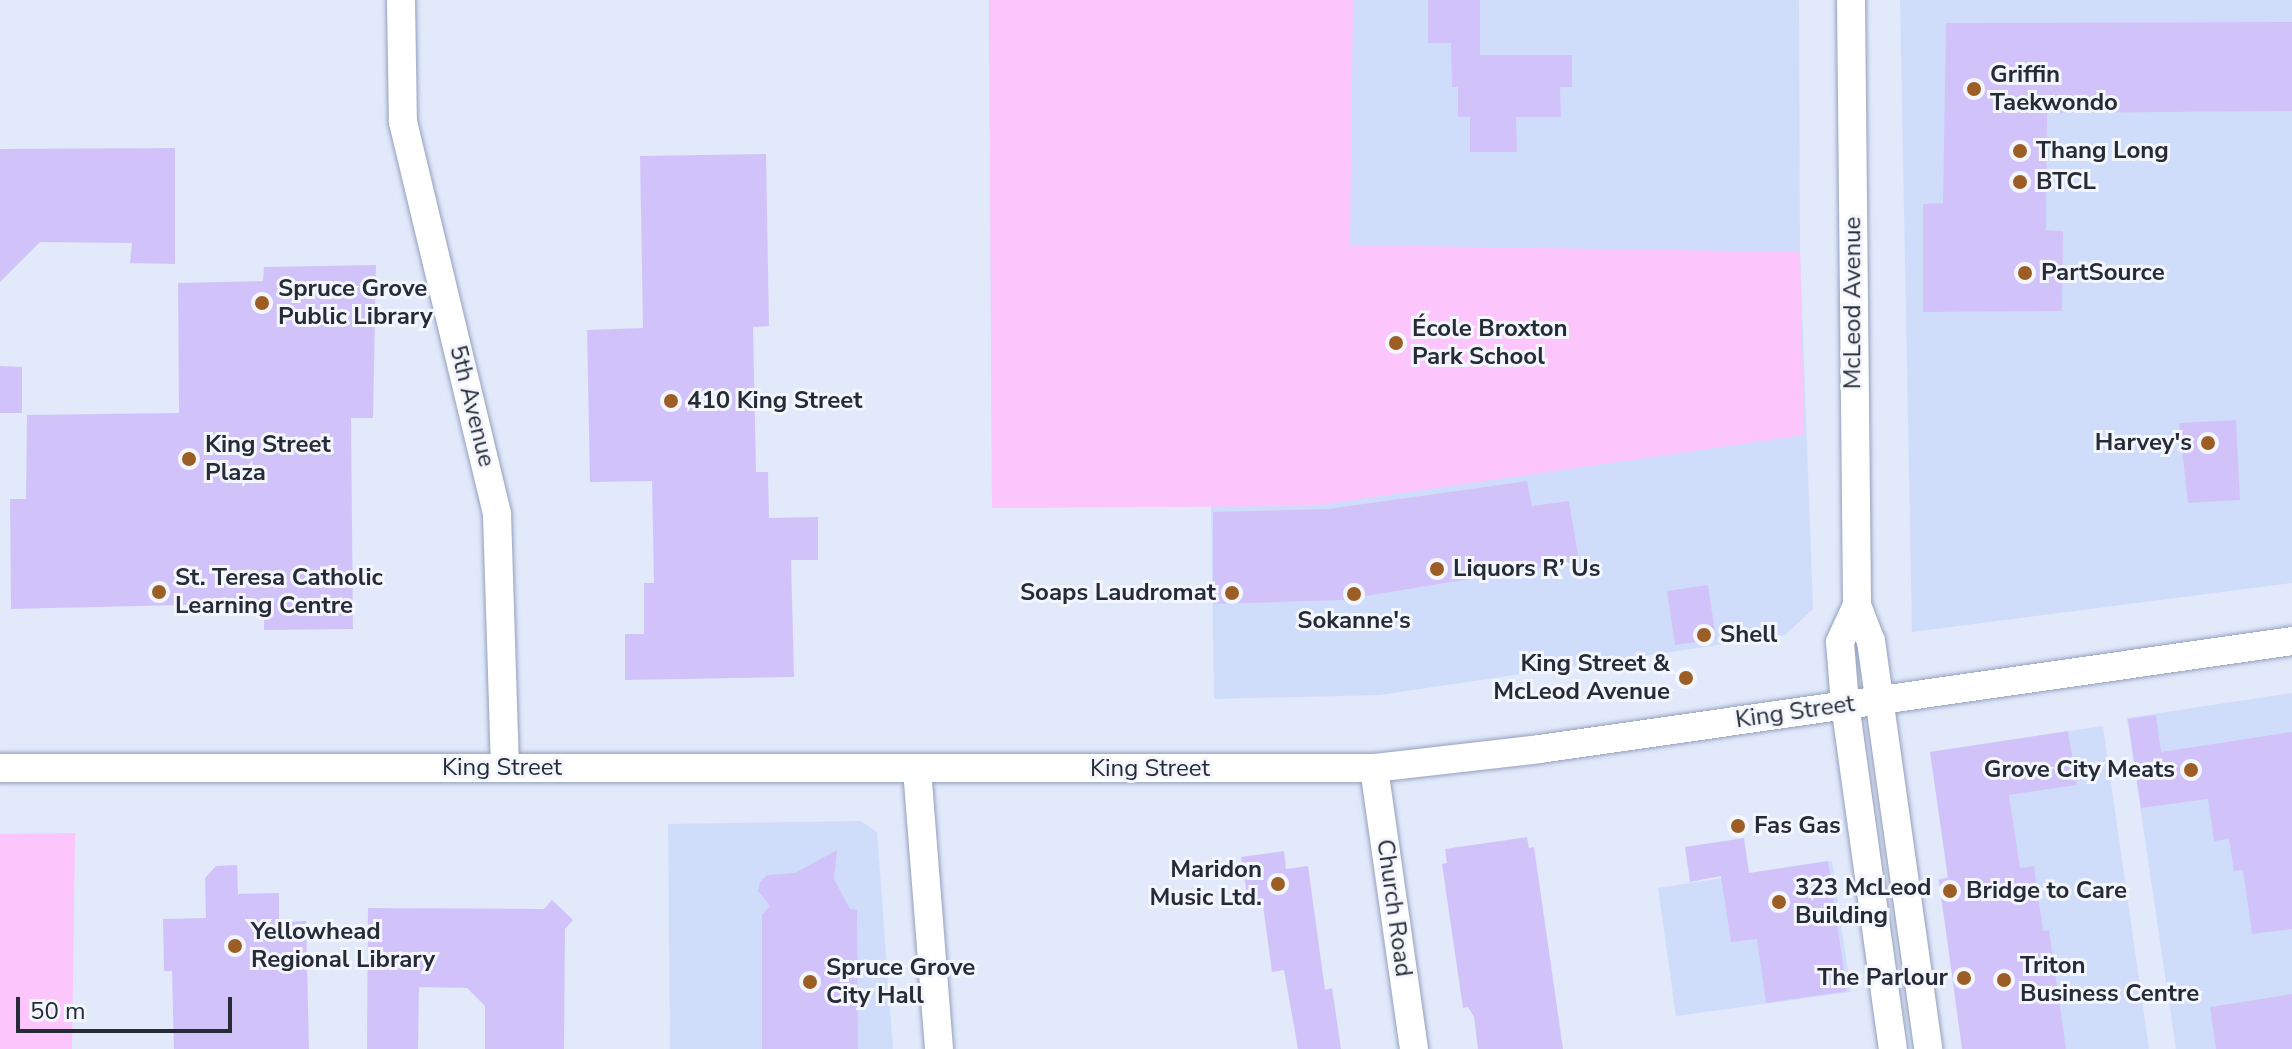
<!DOCTYPE html>
<html>
<head>
<meta charset="utf-8">
<style>
  body { margin:0 }
  #map { position:relative; width:2292px; height:1049px; overflow:hidden; background:#e1e9fb; font-family:"Nunito Sans",sans-serif }
  div>[style] { position:absolute }
  [style*='--x'] { left:calc(var(--x)*1px); top:calc(var(--y)*1px); width:calc(var(--w)*1px); rotate:calc(var(--a)*1deg) }
  .built>* { inset:0; background:#d0ddfa }
  .green>* { inset:0; background:#fcc5fb }
  .building>* { inset:0; background:#d1c3fa }
  .roads { filter:drop-shadow(0 0 2px #93a0bc) drop-shadow(0 0 2px #93a0bc) }
  .minor>* { height:28px; margin:-14px; padding:0 14px; transform-origin:14px; border-radius:14px; background:#fff }
  .dots>* { width:22px; height:22px; translate:-50% -50%; box-sizing:border-box; border:4px solid #f3f6fc; border-radius:50% }
  span { translate:-50% -50%; white-space:nowrap; text-align:center; line-height:1.15; -webkit-text-stroke:6px #f3f6fc; paint-order:stroke }
  .poi-label { font-size:24px; color:#262b37; font-weight:700 }
  .left { translate:0 -50%; text-align:left }
  .right { translate:-100% -50%; text-align:right }
  .street-label { font-size:24px; color:#262b37 }
  .scale { position:absolute; left:16px; top:997px; width:216px; height:36px; box-sizing:border-box; border:4px solid #262b37; border-top:0; padding-left:10px; font-size:24px; line-height:28px; white-space:nowrap; color:#262b37; -webkit-text-stroke:6px #f3f6fc; paint-order:stroke }
</style>
</head>
<body>
<div id="map">
  <div class="built">
    <i style="clip-path:polygon(989px 0,1799px 0,1800px 252px,1813px 609px,1785px 635px,1380px 695px,1214px 699px,1211px 506px,992px 508px)"></i>
    <i style="clip-path:polygon(1900px 0,2292px 0,2292px 583px,1912px 632px)"></i>
    <i style="clip-path:polygon(2292px 693px,2292px 1049px,2176px 1049px,2127px 718px)"></i>
    <i style="clip-path:polygon(2103px 726px,2149px 1049px,1964px 1049px,1938px 879px,1948px 877px,1930px 752px)"></i>
    <i style="clip-path:polygon(861px 821px,877px 832px,893px 1049px,670px 1049px,668px 824px)"></i>
    <i style="clip-path:polygon(1832px 861px,1851px 992px,1676px 1016px,1658px 888px)"></i>
  </div>
  <div class="green">
    <i style="clip-path:polygon(989px 0,1353px 0,1350px 245px,1800px 252px,1804px 435px,1312px 506px,992px 508px)"></i>
    <i style="clip-path:polygon(75px 833px,72px 1049px,0 1049px,0 834px)"></i>
  </div>
  <div class="building">
    <i style="clip-path:polygon(1428px 0,1480px 0,1480px 55px,1572px 55px,1572px 87px,1560px 87px,1561px 117px,1516px 117px,1517px 152px,1470px 152px,1470px 117px,1458px 117px,1458px 87px,1452px 87px,1451px 43px,1428px 43px)"></i>
    <i style="clip-path:polygon(2292px 22px,2292px 111px,2047px 113px,2046px 230px,2063px 231px,2062px 311px,1923px 312px,1923px 204px,1943px 203px,1946px 23px)"></i>
    <i style="clip-path:polygon(175px 148px,175px 264px,130px 263px,132px 243px,40px 242px,0 282px,0 149px)"></i>
    <i style="clip-path:polygon(766px 154px,769px 326px,753px 327px,756px 472px,768px 472px,769px 518px,818px 517px,818px 560px,791px 560px,794px 677px,625px 680px,625px 634px,644px 634px,644px 583px,654px 583px,652px 481px,590px 482px,587px 330px,643px 328px,640px 156px)"></i>
    <i style="clip-path:polygon(376px 265px,373px 418px,351px 418px,353px 629px,264px 630px,264px 603px,11px 609px,10px 499px,26px 499px,27px 415px,179px 413px,178px 283px,263px 281px,264px 267px)"></i>
    <i style="clip-path:polygon(0 366px,22px 367px,22px 413px,0 413px)"></i>
    <i style="clip-path:polygon(2236px 420px,2240px 500px,2188px 503px,2179px 423px)"></i>
    <i style="clip-path:polygon(1527px 481px,1532px 506px,1569px 501px,1579px 561px,1341px 600px,1213px 604px,1213px 512px,1328px 509px)"></i>
    <i style="clip-path:polygon(1708px 585px,1716px 639px,1675px 645px,1667px 591px)"></i>
    <i style="clip-path:polygon(2156px 715px,2161px 752px,2292px 732px,2292px 929px,2252px 934px,2243px 870px,2234px 871px,2229px 839px,2214px 841px,2208px 799px,2141px 808px,2128px 719px)"></i>
    <i style="clip-path:polygon(2068px 731px,2077px 785px,2009px 795px,2020px 868px,2034px 866px,2043px 931px,2049px 930px,2066px 1049px,1962px 1049px,1939px 880px,1948px 878px,1930px 752px)"></i>
    <i style="clip-path:polygon(1527px 837px,1529px 848px,1534px 847px,1563px 1049px,1478px 1049px,1474px 1017px,1468px 1007px,1463px 1008px,1442px 864px,1447px 863px,1445px 849px)"></i>
    <i style="clip-path:polygon(1744px 838px,1749px 873px,1828px 861px,1847px 991px,1766px 1003px,1757px 939px,1731px 942px,1721px 876px,1690px 882px,1685px 847px)"></i>
    <i style="clip-path:polygon(837px 850px,834px 879px,850px 909px,857px 910px,858px 1049px,762px 1049px,762px 915px,770px 906px,758px 891px,760px 882px,767px 875px,795px 873px)"></i>
    <i style="clip-path:polygon(1284px 851px,1286px 869px,1308px 866px,1325px 990px,1332px 988px,1341px 1049px,1298px 1049px,1284px 970px,1272px 972px,1263px 905px,1249px 907px,1241px 857px)"></i>
    <i style="clip-path:polygon(237px 865px,238px 894px,279px 893px,279px 922px,306px 921px,309px 1049px,174px 1049px,172px 971px,164px 971px,163px 919px,206px 918px,205px 878px,216px 866px)"></i>
    <i style="clip-path:polygon(552px 900px,573px 920px,565px 929px,564px 1049px,485px 1049px,485px 1006px,467px 988px,419px 987px,418px 1049px,367px 1049px,368px 908px,544px 909px)"></i>
    <i style="clip-path:polygon(2292px 994px,2292px 1049px,2216px 1049px,2210px 1007px)"></i>
  </div>
  <div class="roads">
    <div class="minor">
      <i style="--x:401;--y:0;--w:122;--a:89.1"></i>
      <i style="--x:403;--y:122;--w:403;--a:76.5"></i>
      <i style="--x:497;--y:514;--w:254;--a:88.2"></i>
      <i style="--x:1851;--y:0;--w:605;--a:89.43"></i>
      <i style="--x:1857;--y:605;--w:39;--a:69"></i>
      <i style="--x:1871;--y:641;--w:412;--a:82"></i>
      <i style="--x:1857;--y:605;--w:41;--a:114.7"></i>
      <i style="--x:1840;--y:642;--w:62;--a:85.4"></i>
      <i style="--x:1845;--y:704;--w:348;--a:82.1"></i>
      <i style="--x:0;--y:768;--w:1374;--a:0"></i>
      <i style="--x:1374;--y:768;--w:167;--a:-6.5"></i>
      <i style="--x:1540;--y:749;--w:760;--a:-8.17"></i>
      <i style="--x:1374;--y:768;--w:284;--a:81.9"></i>
      <i style="--x:917;--y:769;--w:281;--a:85.5"></i>
    </div>
  </div>
  <div class="dots">
    <i style="left:1974px;top:89px;background:#9d5e26"></i>
    <i style="left:2020px;top:151px;background:#9d5e26"></i>
    <i style="left:2020px;top:182px;background:#9d5e26"></i>
    <i style="left:2025px;top:273px;background:#9d5e26"></i>
    <i style="left:262px;top:303px;background:#9d5e26"></i>
    <i style="left:1396px;top:343px;background:#9d5e26"></i>
    <i style="left:671px;top:401px;background:#9d5e26"></i>
    <i style="left:2208px;top:443px;background:#9d5e26"></i>
    <i style="left:189px;top:459px;background:#9d5e26"></i>
    <i style="left:1437px;top:569px;background:#9d5e26"></i>
    <i style="left:159px;top:592px;background:#9d5e26"></i>
    <i style="left:1232px;top:593px;background:#9d5e26"></i>
    <i style="left:1354px;top:594px;background:#9d5e26"></i>
    <i style="left:1704px;top:635px;background:#9d5e26"></i>
    <i style="left:1686px;top:678px;background:#9d5e26"></i>
    <i style="left:2191px;top:770px;background:#9d5e26"></i>
    <i style="left:1738px;top:826px;background:#9d5e26"></i>
    <i style="left:1278px;top:884px;background:#9d5e26"></i>
    <i style="left:1950px;top:891px;background:#9d5e26"></i>
    <i style="left:1779px;top:902px;background:#9d5e26"></i>
    <i style="left:235px;top:946px;background:#9d5e26"></i>
    <i style="left:1964px;top:978px;background:#9d5e26"></i>
    <i style="left:2004px;top:980px;background:#9d5e26"></i>
    <i style="left:810px;top:982px;background:#9d5e26"></i>
  </div>
  <div class="poi-label">
    <span class="left" style="left:1990px;top:89px">Griffin<br>Taekwondo</span>
    <span class="left" style="left:2036px;top:151px">Thang Long</span>
    <span class="left" style="left:2036px;top:182px">BTCL</span>
    <span class="left" style="left:2041px;top:273px">PartSource</span>
    <span class="left" style="left:278px;top:303px">Spruce Grove<br>Public Library</span>
    <span class="left" style="left:1412px;top:343px">École Broxton<br>Park School</span>
    <span class="left" style="left:687px;top:401px">410 King Street</span>
    <span class="right" style="left:2192px;top:443px">Harvey's</span>
    <span class="left" style="left:205px;top:459px">King Street<br>Plaza</span>
    <span class="left" style="left:1453px;top:569px">Liquors R’ Us</span>
    <span class="left" style="left:175px;top:592px">St. Teresa Catholic<br>Learning Centre</span>
    <span class="right" style="left:1216px;top:593px">Soaps Laudromat</span>
    <span style="left:1354px;top:621px">Sokanne's</span>
    <span class="left" style="left:1720px;top:635px">Shell</span>
    <span class="right" style="left:1670px;top:678px">King Street &amp;<br>McLeod Avenue</span>
    <span class="right" style="left:2175px;top:770px">Grove City Meats</span>
    <span class="left" style="left:1754px;top:826px">Fas Gas</span>
    <span class="right" style="left:1262px;top:884px">Maridon<br>Music Ltd.</span>
    <span class="left" style="left:1795px;top:902px">323 McLeod<br>Building</span>
    <span class="left" style="left:1966px;top:891px">Bridge to Care</span>
    <span class="left" style="left:251px;top:946px">Yellowhead<br>Regional Library</span>
    <span class="left" style="left:2020px;top:980px">Triton<br>Business Centre</span>
    <span class="left" style="left:826px;top:982px">Spruce Grove<br>City Hall</span>
    <span class="right" style="left:1948px;top:978px">The Parlour</span>
  </div>
  <div class="street-label">
    <span style="left:1853px;top:303px;rotate:-90deg">McLeod Avenue</span>
    <span style="left:472px;top:406px;rotate:76deg">5th Avenue</span>
    <span style="left:1795px;top:712px;rotate:-8deg">King Street</span>
    <span style="left:502px;top:768px">King Street</span>
    <span style="left:1150px;top:769px">King Street</span>
    <span style="left:1394px;top:908px;rotate:82deg">Church Road</span>
  </div>
  <div class="scale">50 m</div>
</div>
</body>
</html>
